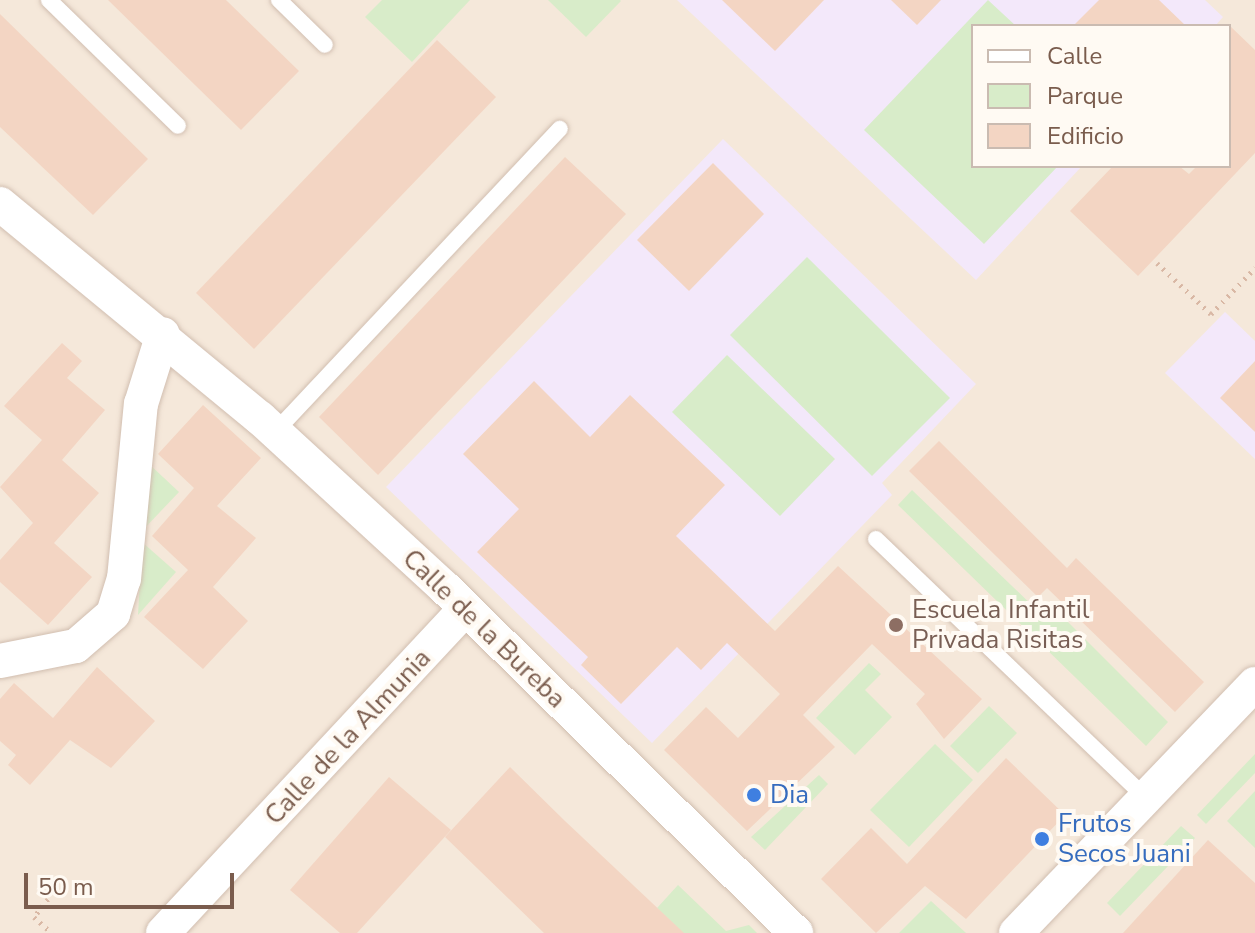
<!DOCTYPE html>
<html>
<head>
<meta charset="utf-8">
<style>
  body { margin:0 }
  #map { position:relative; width:1255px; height:933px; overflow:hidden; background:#fdf6ec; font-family:"Nunito Sans",sans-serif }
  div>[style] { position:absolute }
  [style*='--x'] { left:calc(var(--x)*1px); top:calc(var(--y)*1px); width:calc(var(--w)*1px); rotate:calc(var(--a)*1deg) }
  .residential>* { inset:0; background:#f5e8da }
  .education>* { inset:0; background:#f3e8fa }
  .green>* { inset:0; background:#d8ecc9 }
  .building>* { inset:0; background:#f3d5c3 }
  .path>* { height:5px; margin-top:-2.5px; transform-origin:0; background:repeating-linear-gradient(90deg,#d9b8a5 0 2px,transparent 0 8px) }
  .roads { filter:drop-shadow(0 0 2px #d1beb0) drop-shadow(0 0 2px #d1beb0) }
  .lane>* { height:16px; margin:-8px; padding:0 8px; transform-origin:8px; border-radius:8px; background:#fff }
  .street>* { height:34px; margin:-17px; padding:0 17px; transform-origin:17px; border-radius:17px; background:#fff }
  .dots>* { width:22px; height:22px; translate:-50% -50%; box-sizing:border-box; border:4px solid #fffaf3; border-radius:50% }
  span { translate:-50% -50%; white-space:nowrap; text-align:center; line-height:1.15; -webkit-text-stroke:8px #fffaf3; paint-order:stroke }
  .education-label { font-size:26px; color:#785e54 }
  .left { translate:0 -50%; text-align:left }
  .street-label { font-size:26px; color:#7a5c4d }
  .shop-label { font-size:26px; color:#366cbe }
  .legend { position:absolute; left:971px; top:24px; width:260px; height:144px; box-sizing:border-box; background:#fffaf3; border:2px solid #cabbb1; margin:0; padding:10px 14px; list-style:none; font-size:24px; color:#7a5c4d }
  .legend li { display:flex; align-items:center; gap:16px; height:40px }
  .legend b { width:40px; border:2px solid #cabbb1 }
  .scale { position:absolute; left:24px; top:873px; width:210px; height:36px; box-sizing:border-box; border:4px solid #7a5c4d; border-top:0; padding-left:10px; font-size:24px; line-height:28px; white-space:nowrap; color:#7a5c4d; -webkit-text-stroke:6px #fffaf3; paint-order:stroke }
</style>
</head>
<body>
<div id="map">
  <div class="residential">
    <i style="clip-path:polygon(evenodd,0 0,1255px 0,1255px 933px,0 933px,0 0,973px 26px,1229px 26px,1229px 166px,973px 166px,973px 26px)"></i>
  </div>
  <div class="education">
    <i style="clip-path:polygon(677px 0,1205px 0,1223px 17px,1215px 26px,973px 26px,973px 166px,1082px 166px,976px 280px)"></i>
    <i style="clip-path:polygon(723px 139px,976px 384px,882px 483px,892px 495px,652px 743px,386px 487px)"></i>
    <i style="clip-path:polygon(1225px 312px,1255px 341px,1255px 459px,1165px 373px)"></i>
  </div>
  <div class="green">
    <i style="clip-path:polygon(382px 0,470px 0,412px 62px,365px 17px)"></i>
    <i style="clip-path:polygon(548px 0,620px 0,621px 1px,586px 37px)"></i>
    <i style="clip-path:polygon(988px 0,1016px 26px,973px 26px,973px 166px,1058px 166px,984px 244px,864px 130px)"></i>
    <i style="clip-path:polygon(807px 257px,950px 398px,872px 476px,730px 335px)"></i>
    <i style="clip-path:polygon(727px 355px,835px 459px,780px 516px,672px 412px)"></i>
    <i style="clip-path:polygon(148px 463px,179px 492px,141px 532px)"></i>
    <i style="clip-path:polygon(912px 490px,1037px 610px,1047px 601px,1168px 722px,1146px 746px,898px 505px)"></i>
    <i style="clip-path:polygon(142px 542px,176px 572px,138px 615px)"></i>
    <i style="clip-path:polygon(869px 663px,881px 674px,865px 690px,892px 717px,855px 755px,816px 718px)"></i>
    <i style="clip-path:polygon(989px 706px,1017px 733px,978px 773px,950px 746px)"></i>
    <i style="clip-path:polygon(935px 744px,973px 780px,909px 847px,870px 810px)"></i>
    <i style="clip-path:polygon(1255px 754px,1255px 773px,1206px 824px,1197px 815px)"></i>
    <i style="clip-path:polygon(819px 775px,828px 784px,765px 850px,751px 837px)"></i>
    <i style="clip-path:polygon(1255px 791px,1255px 848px,1227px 821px)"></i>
    <i style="clip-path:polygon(1181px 826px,1195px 838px,1120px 916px,1107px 903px)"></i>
    <i style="clip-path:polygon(678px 885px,726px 931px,749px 925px,757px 933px,683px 933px,657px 908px)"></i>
    <i style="clip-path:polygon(931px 901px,966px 933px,899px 933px)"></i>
  </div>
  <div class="building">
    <i style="clip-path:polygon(108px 0,226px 0,299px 71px,241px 130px)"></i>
    <i style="clip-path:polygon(722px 0,824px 0,775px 51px)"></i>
    <i style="clip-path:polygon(891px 0,941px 0,917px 25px)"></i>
    <i style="clip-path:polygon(1099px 0,1159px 0,1186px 26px,1073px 26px)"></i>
    <i style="clip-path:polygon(0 14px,148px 159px,93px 215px,0 127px)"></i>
    <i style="clip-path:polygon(1229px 25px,1255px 50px,1255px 153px,1138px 276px,1070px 211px,1113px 166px,1179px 166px,1189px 174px,1197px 166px,1229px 166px)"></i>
    <i style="clip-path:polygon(437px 40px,496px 97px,254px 349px,196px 293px)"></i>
    <i style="clip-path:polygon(565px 157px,626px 214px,378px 475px,319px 417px)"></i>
    <i style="clip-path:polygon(713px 163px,764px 214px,689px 291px,637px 240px)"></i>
    <i style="clip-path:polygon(62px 343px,82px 361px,67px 378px,105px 410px,62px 460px,99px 493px,54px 543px,92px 577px,48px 625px,0 582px,0 560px,33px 523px,0 487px,42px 440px,4px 406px)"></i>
    <i style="clip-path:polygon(1255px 361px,1255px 432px,1220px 398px)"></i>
    <i style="clip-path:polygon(534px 381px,590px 437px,630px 395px,725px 485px,676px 536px,775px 631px,838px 566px,982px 699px,944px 739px,916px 704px,925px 694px,872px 644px,803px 715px,835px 747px,747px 831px,664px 750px,706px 707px,738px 738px,780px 694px,727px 643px,701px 670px,677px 647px,621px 704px,581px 665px,588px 657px,477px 552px,519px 509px,463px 454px)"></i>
    <i style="clip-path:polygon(203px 405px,261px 458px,217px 506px,256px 538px,213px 587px,248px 621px,203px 669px,144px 617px,188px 570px,152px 536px,194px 488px,158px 454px)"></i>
    <i style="clip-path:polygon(939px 441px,1067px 568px,1076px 558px,1204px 682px,1175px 712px,1047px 588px,1038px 597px,909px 471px)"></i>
    <i style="clip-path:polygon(97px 667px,155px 721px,111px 768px,70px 740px,30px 785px,8px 765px,16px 755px,0 741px,0 699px,14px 683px,53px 718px)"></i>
    <i style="clip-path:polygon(1006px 758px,1065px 815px,966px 919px,925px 886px,876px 933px,821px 879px,871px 828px,907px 864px)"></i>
    <i style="clip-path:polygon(510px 767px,565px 821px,684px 933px,544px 933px,445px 837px)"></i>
    <i style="clip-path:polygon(389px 777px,451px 830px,357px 933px,340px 933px,290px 890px)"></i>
    <i style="clip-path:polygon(1208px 840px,1255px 883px,1255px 933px,1123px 933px)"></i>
  </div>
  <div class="path">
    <i style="--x:1157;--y:263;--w:74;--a:43.4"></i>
    <i style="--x:1211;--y:314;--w:64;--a:-46.3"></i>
    <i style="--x:48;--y:899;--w:23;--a:128"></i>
    <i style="--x:34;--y:917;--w:24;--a:42"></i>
  </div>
  <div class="roads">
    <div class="lane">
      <i style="--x:49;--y:0;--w:180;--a:44.3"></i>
      <i style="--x:279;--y:0;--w:64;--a:44.4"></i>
      <i style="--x:275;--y:432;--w:416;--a:-46.8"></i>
      <i style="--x:876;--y:539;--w:373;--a:43.8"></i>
    </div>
    <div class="street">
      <i style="--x:0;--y:204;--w:337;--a:39.5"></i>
      <i style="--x:260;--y:418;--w:253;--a:42.6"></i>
      <i style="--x:446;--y:589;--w:491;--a:44.5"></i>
      <i style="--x:0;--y:661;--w:77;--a:-11.2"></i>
      <i style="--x:76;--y:646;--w:49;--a:-40.9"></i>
      <i style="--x:113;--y:614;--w:37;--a:-73"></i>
      <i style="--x:124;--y:579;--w:176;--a:-84.5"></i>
      <i style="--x:141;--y:404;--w:73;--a:-72.6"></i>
      <i style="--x:163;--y:933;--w:443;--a:-47"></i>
      <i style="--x:1016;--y:933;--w:345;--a:-46.2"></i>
    </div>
  </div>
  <div class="dots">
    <i style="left:896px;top:625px;background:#8d6e63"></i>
    <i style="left:754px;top:795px;background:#3f7fe0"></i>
    <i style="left:1042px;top:839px;background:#3f7fe0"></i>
  </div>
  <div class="education-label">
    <span class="left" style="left:912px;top:625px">Escuela Infantil<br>Privada Risitas</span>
  </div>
  <div class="street-label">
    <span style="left:484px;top:629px;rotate:44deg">Calle de la Bureba</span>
    <span style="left:348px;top:737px;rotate:-47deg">Calle de la Almunia</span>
  </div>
  <div class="shop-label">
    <span class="left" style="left:770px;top:795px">Dia</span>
    <span class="left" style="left:1058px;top:839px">Frutos<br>Secos Juani</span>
  </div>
  <ul class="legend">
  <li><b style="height:10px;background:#fff"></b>Calle</li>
  <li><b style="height:22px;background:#d8ecc9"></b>Parque</li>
  <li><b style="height:22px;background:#f3d5c3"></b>Edificio</li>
  </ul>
  <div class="scale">50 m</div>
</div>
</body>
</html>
